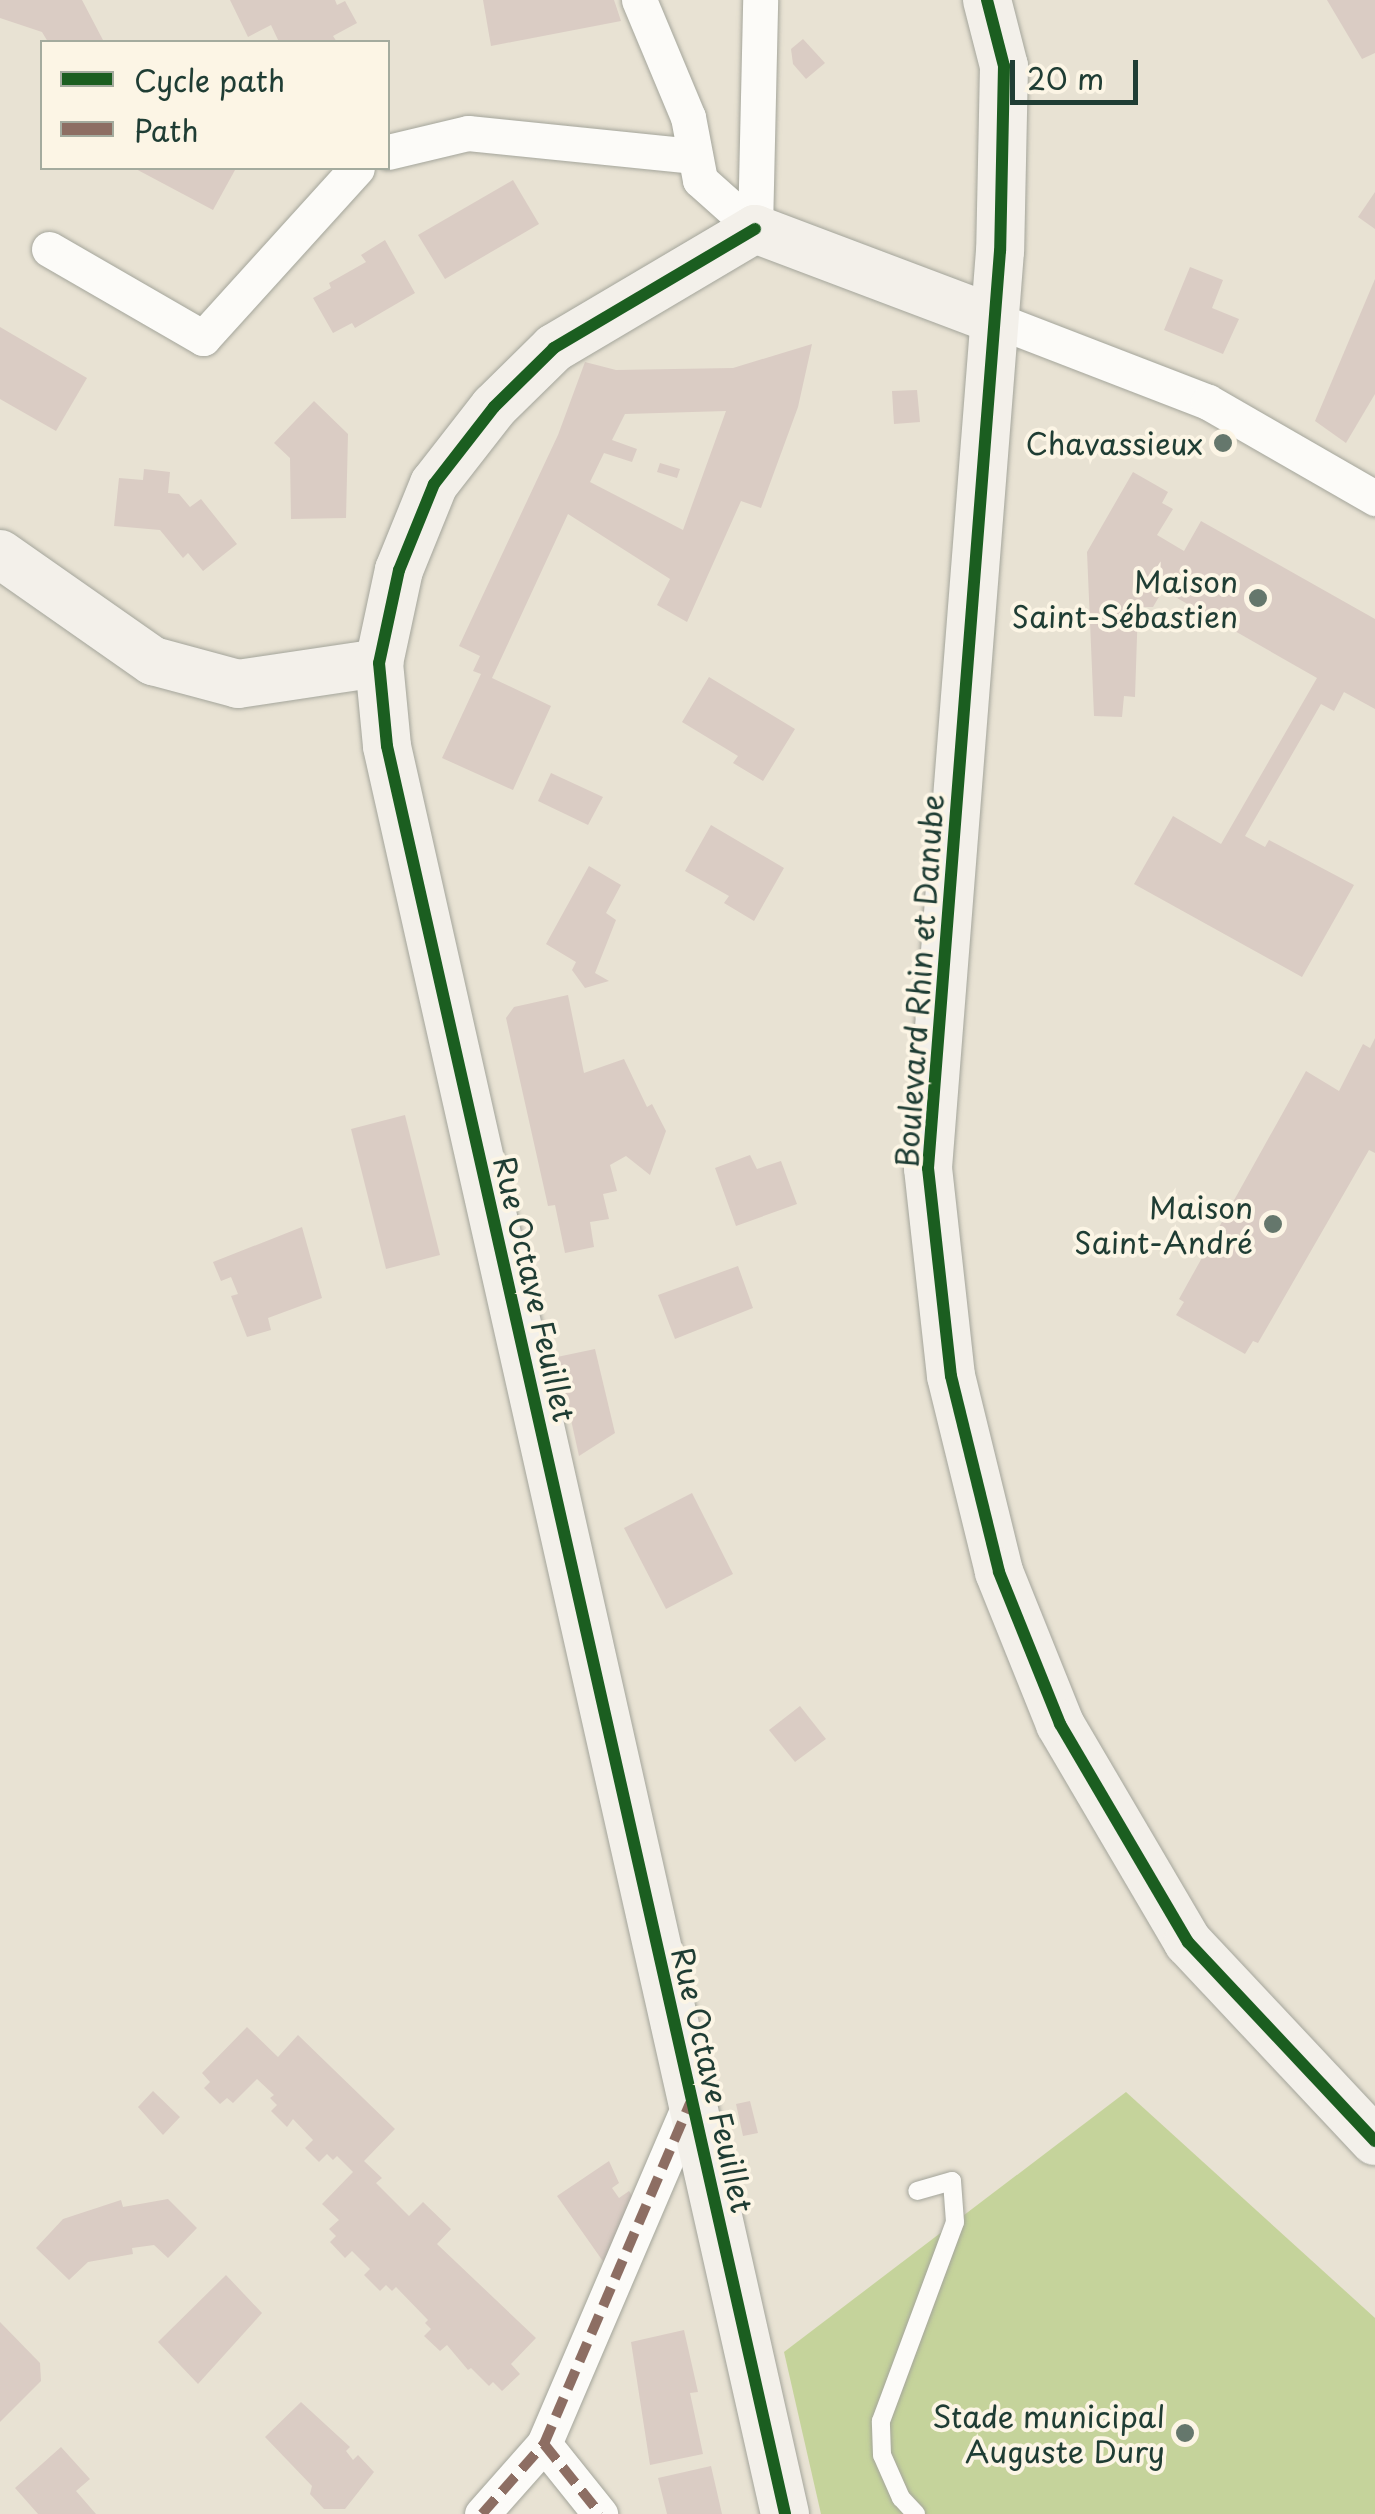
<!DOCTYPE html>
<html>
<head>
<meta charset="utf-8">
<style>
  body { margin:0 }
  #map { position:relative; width:1375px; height:2514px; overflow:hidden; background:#e8e2d3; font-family:"Playpen Sans",sans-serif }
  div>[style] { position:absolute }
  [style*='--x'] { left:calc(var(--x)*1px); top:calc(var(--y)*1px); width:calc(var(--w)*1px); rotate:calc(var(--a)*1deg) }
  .green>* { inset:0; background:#c5d39b }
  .building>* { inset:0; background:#daccc4 }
  .roads { filter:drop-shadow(0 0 2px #a4a59b) drop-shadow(0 0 2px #a4a59b) }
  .lane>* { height:18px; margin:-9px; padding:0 9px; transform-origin:9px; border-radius:9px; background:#fcfbf8 }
  .street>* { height:35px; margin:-17.5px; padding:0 17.5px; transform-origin:17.5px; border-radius:17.5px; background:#fcfbf8 }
  .secondary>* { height:48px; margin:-24px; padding:0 24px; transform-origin:24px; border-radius:24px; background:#f3f0ea }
  .quiet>* { height:10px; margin-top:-5px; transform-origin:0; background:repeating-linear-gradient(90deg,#8d6e63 0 20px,transparent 0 30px) }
  .cycleway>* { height:12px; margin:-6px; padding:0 6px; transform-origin:6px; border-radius:6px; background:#1b5e20 }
  .dots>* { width:28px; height:28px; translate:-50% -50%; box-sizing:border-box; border:5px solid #fcf5e5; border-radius:50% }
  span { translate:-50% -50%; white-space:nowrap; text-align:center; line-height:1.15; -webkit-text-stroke:8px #fcf5e5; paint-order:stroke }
  .poi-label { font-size:30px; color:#1f3d34 }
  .right { translate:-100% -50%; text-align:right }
  .street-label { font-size:30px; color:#1f3d34 }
  .legend { position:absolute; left:40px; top:40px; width:350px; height:130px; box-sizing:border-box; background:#fcf5e5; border:2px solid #a4ab9e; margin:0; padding:12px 18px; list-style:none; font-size:30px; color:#1f3d34 }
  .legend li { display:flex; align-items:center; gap:20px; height:50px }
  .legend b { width:50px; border:2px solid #a4ab9e }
  .scale { position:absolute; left:1010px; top:60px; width:128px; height:45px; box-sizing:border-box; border:5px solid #1f3d34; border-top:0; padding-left:12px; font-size:30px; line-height:35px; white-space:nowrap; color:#1f3d34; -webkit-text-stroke:8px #fcf5e5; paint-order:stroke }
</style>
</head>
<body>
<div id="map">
  <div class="green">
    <i style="clip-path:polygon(1126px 2092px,1375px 2318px,1375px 2514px,821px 2514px,784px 2352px)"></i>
  </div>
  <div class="building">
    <i style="clip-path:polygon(0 0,82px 0,104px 42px,48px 42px,42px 32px,0 18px)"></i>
    <i style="clip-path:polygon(230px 0,335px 0,337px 5px,345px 1px,357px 23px,333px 36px,337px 42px,279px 42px,271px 25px,248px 37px)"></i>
    <i style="clip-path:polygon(483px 0,614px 0,621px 21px,491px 46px)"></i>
    <i style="clip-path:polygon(1327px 0,1375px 0,1375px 53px,1362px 59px)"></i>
    <i style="clip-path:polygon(803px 39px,825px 63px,806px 79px,793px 64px,791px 49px)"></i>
    <i style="clip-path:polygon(134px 168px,230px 168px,235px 170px,213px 210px)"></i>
    <i style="clip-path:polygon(513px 180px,539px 224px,445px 279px,418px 235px)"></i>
    <i style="clip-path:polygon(1375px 192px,1375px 229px,1358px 217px)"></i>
    <i style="clip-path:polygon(385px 240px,415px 293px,355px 328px,352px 323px,333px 333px,313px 298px,331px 288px,329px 283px,366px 262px,361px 255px)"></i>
    <i style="clip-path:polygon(1190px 267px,1223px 280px,1212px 308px,1239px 319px,1223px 354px,1164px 330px)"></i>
    <i style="clip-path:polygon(1375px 279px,1375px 394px,1346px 443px,1315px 421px)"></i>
    <i style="clip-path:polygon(0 327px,87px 378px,56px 431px,0 399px)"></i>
    <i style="clip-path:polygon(evenodd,812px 344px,798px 407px,761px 508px,741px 501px,687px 622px,657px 605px,670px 579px,568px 514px,492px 678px,551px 706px,513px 790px,442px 758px,481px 674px,473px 671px,480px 656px,459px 646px,558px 435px,585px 362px,616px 370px,733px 368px,812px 344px,726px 411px,683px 530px,590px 482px,604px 453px,632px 462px,637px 449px,612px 440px,625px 414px,726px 411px)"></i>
    <i style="clip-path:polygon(917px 390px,920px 422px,894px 424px,892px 391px)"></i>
    <i style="clip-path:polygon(314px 401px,348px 434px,346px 518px,291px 519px,290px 458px,274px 443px)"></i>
    <i style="clip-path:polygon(660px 463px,680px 469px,677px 478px,657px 472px)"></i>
    <i style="clip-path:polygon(144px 469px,170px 472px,168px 493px,179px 494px,190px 507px,201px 499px,237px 544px,203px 571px,188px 553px,183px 558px,160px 530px,114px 526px,119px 478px,143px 480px)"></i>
    <i style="clip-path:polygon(1133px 472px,1168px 492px,1162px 503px,1173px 509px,1157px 535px,1184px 551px,1201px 521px,1375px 619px,1375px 709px,1344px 692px,1334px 711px,1321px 704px,1245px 836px,1265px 847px,1269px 840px,1354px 885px,1302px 977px,1134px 884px,1173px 816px,1221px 844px,1317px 678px,1163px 590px,1153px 607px,1138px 607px,1135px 697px,1124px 696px,1122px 717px,1094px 716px,1087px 552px)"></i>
    <i style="clip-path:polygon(709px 677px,795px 729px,763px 781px,733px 763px,738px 756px,682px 722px)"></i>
    <i style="clip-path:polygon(551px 773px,603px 797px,588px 825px,538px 801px)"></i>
    <i style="clip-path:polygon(711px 825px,784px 868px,754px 921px,724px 903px,729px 896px,685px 871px)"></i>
    <i style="clip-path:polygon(589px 866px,621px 885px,606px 913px,616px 920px,595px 973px,609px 981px,585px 988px,572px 970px,576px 962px,546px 944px)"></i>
    <i style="clip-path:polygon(568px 995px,584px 1073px,624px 1059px,647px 1107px,652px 1104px,666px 1131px,650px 1175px,626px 1156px,610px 1165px,617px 1191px,603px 1194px,609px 1219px,590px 1222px,594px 1247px,565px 1253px,555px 1205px,548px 1206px,506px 1018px,514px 1007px)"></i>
    <i style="clip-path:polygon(1375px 1038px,1375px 1153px,1369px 1150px,1258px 1343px,1253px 1341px,1245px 1354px,1176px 1315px,1184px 1302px,1179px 1299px,1306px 1071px,1339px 1091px,1363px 1044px,1370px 1048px)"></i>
    <i style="clip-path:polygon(405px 1115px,440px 1255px,386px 1269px,351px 1129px)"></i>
    <i style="clip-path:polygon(750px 1155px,757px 1169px,781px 1161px,797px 1204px,736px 1226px,715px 1168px)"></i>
    <i style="clip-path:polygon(302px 1227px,322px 1298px,268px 1318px,271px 1330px,247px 1337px,231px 1296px,238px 1294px,231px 1277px,221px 1281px,213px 1262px)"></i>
    <i style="clip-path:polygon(738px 1266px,753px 1308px,675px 1339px,658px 1295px)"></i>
    <i style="clip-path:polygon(595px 1349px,615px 1433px,579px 1456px,557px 1357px)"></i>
    <i style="clip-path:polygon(692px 1493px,733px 1574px,666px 1609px,624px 1528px)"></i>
    <i style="clip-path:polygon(800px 1706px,826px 1739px,795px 1762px,769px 1730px)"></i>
    <i style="clip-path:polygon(247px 2027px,278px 2057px,298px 2035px,395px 2129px,364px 2161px,382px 2178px,376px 2183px,409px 2216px,423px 2202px,451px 2229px,437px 2244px,536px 2338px,511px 2364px,520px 2374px,502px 2391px,493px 2382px,489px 2386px,471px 2368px,468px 2370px,447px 2345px,440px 2351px,424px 2336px,431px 2329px,425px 2323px,428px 2320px,396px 2287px,392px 2291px,386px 2285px,380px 2291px,364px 2275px,370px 2269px,352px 2251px,345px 2258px,330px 2242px,336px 2236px,329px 2229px,339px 2220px,322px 2204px,353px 2172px,337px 2156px,333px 2160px,327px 2154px,319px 2162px,305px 2148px,313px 2140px,293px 2119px,287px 2127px,271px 2111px,277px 2105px,270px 2098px,274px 2095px,257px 2079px,233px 2103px,227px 2098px,220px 2104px,204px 2088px,210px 2082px,202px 2073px)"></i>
    <i style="clip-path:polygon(153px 2091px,180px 2117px,163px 2135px,138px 2107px)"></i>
    <i style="clip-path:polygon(750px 2101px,758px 2133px,743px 2136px,736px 2104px)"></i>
    <i style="clip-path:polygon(609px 2161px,619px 2183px,612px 2188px,619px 2198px,629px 2191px,636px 2202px,607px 2267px,557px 2196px)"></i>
    <i style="clip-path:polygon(168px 2199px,197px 2228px,168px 2258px,154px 2245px,132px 2248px,133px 2254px,88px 2262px,69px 2280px,36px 2248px,63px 2219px,121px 2200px,123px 2207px)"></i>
    <i style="clip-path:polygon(226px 2275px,262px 2313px,198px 2384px,158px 2342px)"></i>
    <i style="clip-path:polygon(0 2322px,40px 2363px,41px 2381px,0 2422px)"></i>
    <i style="clip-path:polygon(684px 2330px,698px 2392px,690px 2393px,703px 2454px,650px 2465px,631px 2342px)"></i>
    <i style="clip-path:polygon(301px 2402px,350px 2447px,346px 2451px,353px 2460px,358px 2455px,374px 2472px,345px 2509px,324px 2509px,310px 2494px,312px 2486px,265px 2437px)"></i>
    <i style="clip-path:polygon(61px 2447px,90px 2479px,76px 2491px,96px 2514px,38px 2514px,15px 2488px)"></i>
    <i style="clip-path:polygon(711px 2466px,722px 2514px,667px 2514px,658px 2478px)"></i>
  </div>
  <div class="roads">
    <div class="lane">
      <i style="--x:916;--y:2514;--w:22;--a:-133"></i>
      <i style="--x:901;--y:2498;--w:47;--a:-113.8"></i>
      <i style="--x:882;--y:2455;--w:34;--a:-92"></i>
      <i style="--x:881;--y:2421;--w:212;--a:-69.6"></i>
      <i style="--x:955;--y:2222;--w:41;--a:-94.2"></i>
      <i style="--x:952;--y:2181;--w:36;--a:164"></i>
    </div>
    <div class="street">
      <i style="--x:639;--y:0;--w:127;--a:67.3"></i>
      <i style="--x:688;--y:117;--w:64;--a:79.2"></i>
      <i style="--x:700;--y:180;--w:74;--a:41.7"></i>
      <i style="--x:388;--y:152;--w:82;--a:-13.4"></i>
      <i style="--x:468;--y:133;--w:228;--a:5.8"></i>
      <i style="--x:755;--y:229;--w:229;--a:-88.7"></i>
      <i style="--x:49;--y:249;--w:178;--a:30"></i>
      <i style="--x:203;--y:338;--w:229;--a:-47.8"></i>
      <i style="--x:993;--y:319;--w:230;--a:21.1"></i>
      <i style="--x:1208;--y:402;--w:193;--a:29.9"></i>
      <i style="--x:544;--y:2444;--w:90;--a:51.3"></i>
      <i style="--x:482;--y:2514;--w:94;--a:-48.5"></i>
      <i style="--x:544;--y:2444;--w:376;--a:-66.8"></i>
    </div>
    <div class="secondary">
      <i style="--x:987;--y:0;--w:68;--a:75.6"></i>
      <i style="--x:1004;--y:66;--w:185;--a:91.2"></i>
      <i style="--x:1000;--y:251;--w:920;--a:94.49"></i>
      <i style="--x:928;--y:1168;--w:209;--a:83.7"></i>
      <i style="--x:951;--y:1376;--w:202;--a:76.2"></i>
      <i style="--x:999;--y:1572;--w:164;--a:68.1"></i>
      <i style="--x:1060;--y:1724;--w:253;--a:59.6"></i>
      <i style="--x:1188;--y:1942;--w:273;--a:46.8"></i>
      <i style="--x:0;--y:554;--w:187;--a:35"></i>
      <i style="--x:153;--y:661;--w:88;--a:15.1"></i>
      <i style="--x:238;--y:684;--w:143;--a:-8.5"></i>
      <i style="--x:785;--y:2514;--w:1812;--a:-102.69"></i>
      <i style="--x:387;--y:746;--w:83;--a:-95.5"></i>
      <i style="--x:379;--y:663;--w:95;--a:-77.9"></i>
      <i style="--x:399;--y:570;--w:93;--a:-67.9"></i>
      <i style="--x:434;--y:484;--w:98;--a:-52.1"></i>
      <i style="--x:494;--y:407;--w:84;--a:-44.5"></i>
      <i style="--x:554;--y:348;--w:234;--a:-30.6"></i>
      <i style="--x:755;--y:229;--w:254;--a:20.7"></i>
    </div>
  </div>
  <div class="quiet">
    <i style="--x:544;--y:2444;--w:90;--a:51.3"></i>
    <i style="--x:482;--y:2514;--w:94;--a:-48.5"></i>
    <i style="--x:544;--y:2444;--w:371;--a:-66.8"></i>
  </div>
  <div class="cycleway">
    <i style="--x:987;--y:0;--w:68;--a:75.6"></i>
    <i style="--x:1004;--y:66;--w:185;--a:91.2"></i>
    <i style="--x:1000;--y:251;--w:920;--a:94.49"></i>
    <i style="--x:928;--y:1168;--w:209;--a:83.7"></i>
    <i style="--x:951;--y:1376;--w:202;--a:76.2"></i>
    <i style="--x:999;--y:1572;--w:164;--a:68.1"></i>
    <i style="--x:1060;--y:1724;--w:253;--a:59.6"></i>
    <i style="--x:1188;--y:1942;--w:273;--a:46.8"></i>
    <i style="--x:755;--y:229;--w:234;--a:149.4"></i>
    <i style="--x:554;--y:348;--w:84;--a:135.5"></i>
    <i style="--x:494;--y:407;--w:98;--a:127.9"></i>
    <i style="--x:434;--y:484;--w:93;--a:112.1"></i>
    <i style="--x:399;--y:570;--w:95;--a:102.1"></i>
    <i style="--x:379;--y:663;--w:83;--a:84.5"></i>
    <i style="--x:387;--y:746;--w:1812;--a:77.31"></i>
  </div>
  <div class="dots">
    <i style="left:1223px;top:443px;background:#65776c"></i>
    <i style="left:1258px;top:598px;background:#65776c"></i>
    <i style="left:1273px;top:1224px;background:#65776c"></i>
    <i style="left:1185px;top:2433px;background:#65776c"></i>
  </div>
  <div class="poi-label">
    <span class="right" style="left:1203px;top:443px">Chavassieux</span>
    <span class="right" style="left:1238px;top:598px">Maison<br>Saint-Sébastien</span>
    <span class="right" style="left:1253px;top:1224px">Maison<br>Saint-André</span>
    <span class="right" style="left:1165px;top:2433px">Stade municipal<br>Auguste Dury</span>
  </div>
  <div class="street-label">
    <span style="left:919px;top:981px;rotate:-86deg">Boulevard Rhin et Danube</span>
    <span style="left:535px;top:1289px;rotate:77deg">Rue Octave Feuillet</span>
    <span style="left:713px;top:2080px;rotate:77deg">Rue Octave Feuillet</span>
  </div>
  <ul class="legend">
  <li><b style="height:12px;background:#1b5e20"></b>Cycle path</li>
  <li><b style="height:12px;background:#8d6e63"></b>Path</li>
  </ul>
  <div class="scale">20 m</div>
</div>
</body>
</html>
